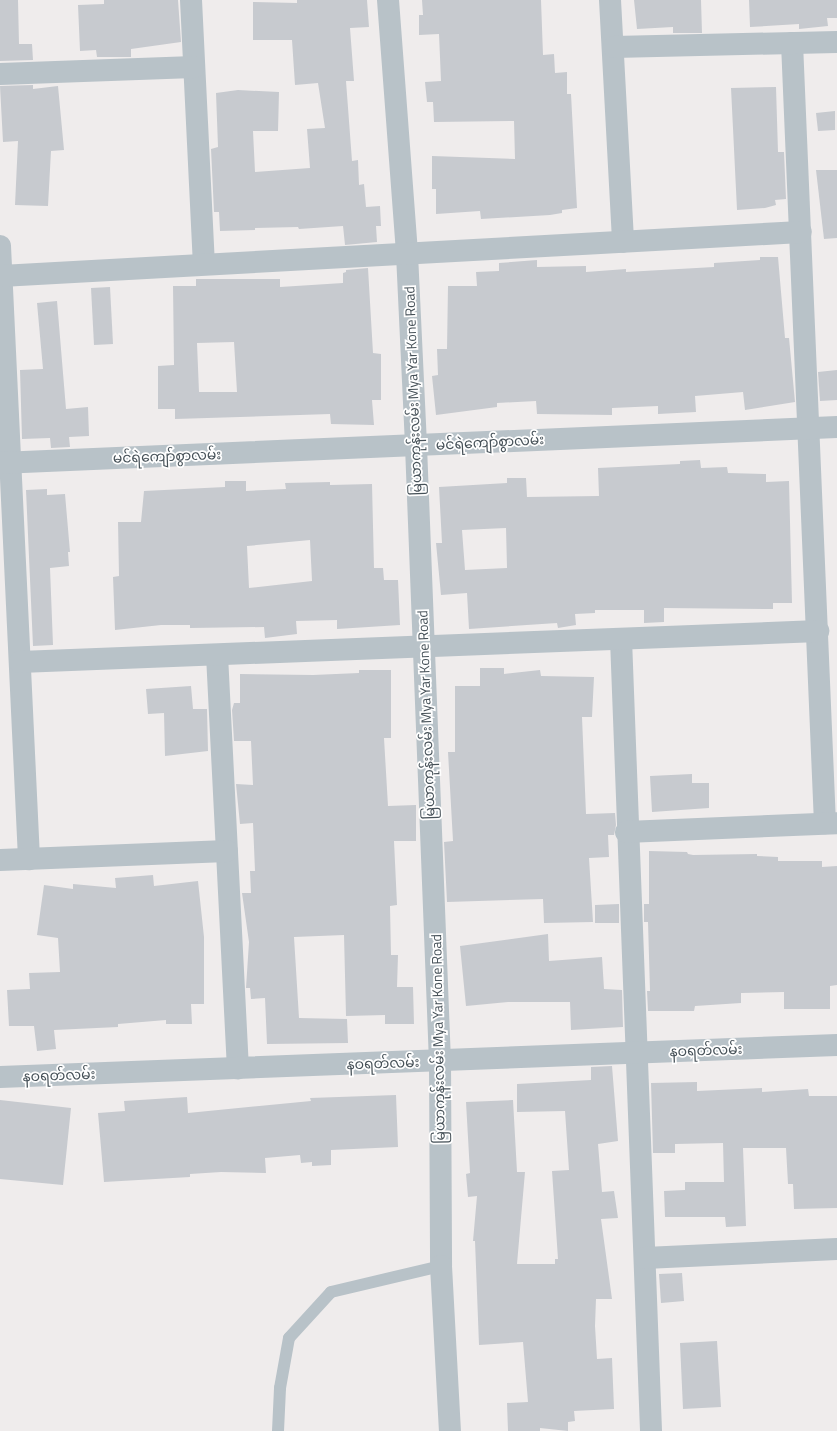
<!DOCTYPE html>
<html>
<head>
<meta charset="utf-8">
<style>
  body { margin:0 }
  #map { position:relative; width:837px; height:1431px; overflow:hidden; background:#efecec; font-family:"Titillium Web","Noto Sans Myanmar",sans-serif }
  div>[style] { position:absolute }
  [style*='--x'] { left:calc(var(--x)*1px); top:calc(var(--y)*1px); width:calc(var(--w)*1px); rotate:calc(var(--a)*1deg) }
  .building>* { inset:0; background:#c7cacf }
  .service>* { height:12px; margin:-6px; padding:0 6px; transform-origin:6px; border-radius:6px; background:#b8c2c8 }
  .minor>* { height:22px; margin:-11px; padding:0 11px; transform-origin:11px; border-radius:11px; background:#b8c2c8 }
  span { translate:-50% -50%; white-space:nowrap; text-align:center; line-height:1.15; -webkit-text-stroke:3.5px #fff; paint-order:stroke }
  .street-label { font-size:14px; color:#465158 }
</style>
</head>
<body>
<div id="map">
  <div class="building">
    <i style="clip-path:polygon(0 0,18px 0,19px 44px,32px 44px,33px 60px,0 61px)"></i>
    <i style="clip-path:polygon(104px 0,178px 0,181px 42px,131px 49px,131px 57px,97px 57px,96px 50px,80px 51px,78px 5px,104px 4px)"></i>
    <i style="clip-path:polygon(297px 0,367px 0,369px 27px,350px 28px,354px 81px,346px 81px,352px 161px,358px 160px,359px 185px,364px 184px,366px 207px,380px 206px,381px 226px,376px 226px,377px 242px,345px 245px,343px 226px,299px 229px,298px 227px,255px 228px,255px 230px,220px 231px,219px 212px,214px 212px,211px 149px,218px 147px,216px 93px,238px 90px,279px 92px,278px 131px,253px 131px,255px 172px,310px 168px,307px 129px,325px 128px,318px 83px,295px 85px,292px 40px,253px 40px,253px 2px,297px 3px)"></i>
    <i style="clip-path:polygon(422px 0,541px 0,543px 55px,554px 54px,555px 73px,567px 72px,567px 94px,571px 94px,577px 208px,562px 210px,562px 213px,550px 215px,481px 219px,480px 211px,436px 214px,436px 189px,432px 189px,432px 156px,515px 159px,514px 121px,434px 122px,433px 102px,427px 102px,425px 82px,441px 81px,439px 34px,419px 35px,419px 15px,423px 15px)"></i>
    <i style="clip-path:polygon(634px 0,701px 0,702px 33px,673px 33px,673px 27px,637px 29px)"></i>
    <i style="clip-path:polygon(749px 0,837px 0,837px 18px,827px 18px,828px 26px,799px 29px,799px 24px,750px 27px)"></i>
    <i style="clip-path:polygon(33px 85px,33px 89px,58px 86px,64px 150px,51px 151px,48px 206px,15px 205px,18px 141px,3px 142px,0 86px)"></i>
    <i style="clip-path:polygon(776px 87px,778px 152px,784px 152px,786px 199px,775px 200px,776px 205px,765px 208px,737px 210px,731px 88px)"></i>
    <i style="clip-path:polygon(835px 111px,835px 130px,818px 131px,816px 113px)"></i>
    <i style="clip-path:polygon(816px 170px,837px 170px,837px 238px,824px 239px)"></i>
    <i style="clip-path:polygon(760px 257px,778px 257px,785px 338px,789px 338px,795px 402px,745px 410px,743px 392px,695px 396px,696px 412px,658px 414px,658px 406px,612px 408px,612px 415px,537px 414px,536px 401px,497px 403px,497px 407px,436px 415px,432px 376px,438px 375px,437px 349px,447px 349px,448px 286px,477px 286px,476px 272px,499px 271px,499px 263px,537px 260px,537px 267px,586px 266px,586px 272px,626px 269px,626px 272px,714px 267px,714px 263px,760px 260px)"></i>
    <i style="clip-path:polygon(evenodd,368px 268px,373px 353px,381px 354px,381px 400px,372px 400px,374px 425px,331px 424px,330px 414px,175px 419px,175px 409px,158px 409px,158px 366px,174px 365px,173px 286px,196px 286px,196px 279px,280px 279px,280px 287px,343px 283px,343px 273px,346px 272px,346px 270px,368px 268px,234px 342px,237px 392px,199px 392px,197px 343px,234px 342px)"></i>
    <i style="clip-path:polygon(110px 287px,113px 344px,94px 345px,91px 288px)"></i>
    <i style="clip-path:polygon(57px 301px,66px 409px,88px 407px,89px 436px,69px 437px,70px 447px,51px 448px,50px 438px,22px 439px,20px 370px,43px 369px,37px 303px)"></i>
    <i style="clip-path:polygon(837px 370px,837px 400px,820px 401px,818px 372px)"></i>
    <i style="clip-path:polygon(evenodd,700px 460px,701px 468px,727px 467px,728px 473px,766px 474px,766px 482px,789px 481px,792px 603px,773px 603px,773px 609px,664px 608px,664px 622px,644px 623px,644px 610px,595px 610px,595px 613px,575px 614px,576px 625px,558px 628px,557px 623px,469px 629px,467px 593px,441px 595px,436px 543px,442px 543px,439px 487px,507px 483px,507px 478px,526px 478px,527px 497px,599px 496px,598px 468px,680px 464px,680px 461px,700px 460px,506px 528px,507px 568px,465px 570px,462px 530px,506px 528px)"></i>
    <i style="clip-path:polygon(evenodd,225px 481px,246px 481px,246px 491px,286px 489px,285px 483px,330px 482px,330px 485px,372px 484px,374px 568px,383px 568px,384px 580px,398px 580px,400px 625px,337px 629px,337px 620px,296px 621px,297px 634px,265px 638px,264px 627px,190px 628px,190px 625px,161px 625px,115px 630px,113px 577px,119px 576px,118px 522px,141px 522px,144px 491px,225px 487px,225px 481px,310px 540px,312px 581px,249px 588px,247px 546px,310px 540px)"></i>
    <i style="clip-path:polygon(47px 489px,47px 495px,65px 494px,70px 552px,68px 552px,69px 566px,50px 568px,53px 645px,33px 646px,26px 490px)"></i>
    <i style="clip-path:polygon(480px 668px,504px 668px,504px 674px,540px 670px,541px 676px,594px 677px,592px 717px,582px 717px,586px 814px,615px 813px,616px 825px,614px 835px,608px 835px,609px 857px,589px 858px,593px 922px,544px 923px,543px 899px,447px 902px,444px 842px,453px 841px,448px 752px,455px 752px,455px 686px,480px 686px)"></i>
    <i style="clip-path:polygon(359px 670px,391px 670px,391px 738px,384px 738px,388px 806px,416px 805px,416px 841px,394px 841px,397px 905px,390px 906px,391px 955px,398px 955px,397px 987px,413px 987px,414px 1024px,385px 1024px,385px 1015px,346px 1016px,344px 935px,294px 937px,299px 1018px,347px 1019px,348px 1043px,267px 1044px,265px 998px,251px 999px,250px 988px,246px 988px,249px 942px,242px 893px,251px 893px,250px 871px,255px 871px,253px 823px,240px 824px,236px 784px,253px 785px,251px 741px,234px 741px,232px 710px,234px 703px,240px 703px,240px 674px,313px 675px,359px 673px)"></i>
    <i style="clip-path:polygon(191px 686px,193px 709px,207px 709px,208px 751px,165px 756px,164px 713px,148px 714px,146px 689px)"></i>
    <i style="clip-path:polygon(692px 774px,692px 783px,709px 783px,709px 808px,652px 812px,650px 776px)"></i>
    <i style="clip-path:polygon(649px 851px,687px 852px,688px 854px,693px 855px,757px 854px,757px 856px,778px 857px,778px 861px,822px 861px,822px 867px,837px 866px,837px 985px,830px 986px,830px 1009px,784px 1009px,784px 992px,741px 993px,741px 1003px,695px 1006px,694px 1011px,648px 1011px,647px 991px,650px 991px,648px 922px,644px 922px,644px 904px,649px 904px)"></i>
    <i style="clip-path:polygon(153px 875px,154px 886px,198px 881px,204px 937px,204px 1004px,191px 1004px,192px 1024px,166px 1024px,166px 1020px,118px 1024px,118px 1027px,54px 1030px,56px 1049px,37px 1051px,34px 1026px,9px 1026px,7px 990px,30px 989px,29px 973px,60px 972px,58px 938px,37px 935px,44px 885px,73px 889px,73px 884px,116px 888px,115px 878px)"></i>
    <i style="clip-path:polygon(619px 904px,619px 923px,595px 923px,595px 905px)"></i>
    <i style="clip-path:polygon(548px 934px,549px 961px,602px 957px,604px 989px,622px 990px,623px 1027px,571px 1030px,570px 1002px,508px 1002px,466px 1006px,460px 946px)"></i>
    <i style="clip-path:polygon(612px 1066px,618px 1141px,598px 1144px,602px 1192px,614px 1191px,618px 1218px,601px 1219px,612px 1299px,596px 1299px,595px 1326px,597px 1359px,612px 1358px,614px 1409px,574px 1411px,575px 1421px,568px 1422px,568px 1431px,540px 1428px,540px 1431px,508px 1431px,507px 1403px,528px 1402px,523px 1342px,479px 1345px,475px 1241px,473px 1241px,477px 1196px,468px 1197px,466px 1174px,470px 1173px,466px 1102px,513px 1100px,517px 1172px,525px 1172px,517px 1264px,555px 1264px,555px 1259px,558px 1259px,552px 1171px,569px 1170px,565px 1111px,517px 1112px,517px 1084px,591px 1080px,591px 1067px)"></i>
    <i style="clip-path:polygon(697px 1082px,697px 1091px,762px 1088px,762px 1092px,808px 1089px,809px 1096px,837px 1096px,837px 1208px,794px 1209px,793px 1184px,788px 1184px,786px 1148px,743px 1148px,746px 1226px,726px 1227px,725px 1217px,665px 1217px,664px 1191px,685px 1190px,685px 1182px,724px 1182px,723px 1143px,675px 1144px,675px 1153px,653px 1153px,651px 1083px)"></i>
    <i style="clip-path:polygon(396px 1095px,398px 1147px,331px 1150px,331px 1165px,312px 1166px,312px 1162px,301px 1163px,300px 1155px,265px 1158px,266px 1173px,221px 1172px,190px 1174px,190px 1177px,104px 1182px,98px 1113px,125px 1111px,124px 1101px,187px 1097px,188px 1113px,311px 1101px,310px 1098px)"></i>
    <i style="clip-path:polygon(0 1100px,71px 1108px,63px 1185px,0 1179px)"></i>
    <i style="clip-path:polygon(682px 1273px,684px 1301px,661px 1303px,659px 1274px)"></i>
    <i style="clip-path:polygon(717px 1341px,721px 1407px,683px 1409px,680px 1343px)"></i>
  </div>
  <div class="service">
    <i style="--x:278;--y:1431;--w:43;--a:-87.3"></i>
    <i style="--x:280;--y:1388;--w:51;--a:-79.8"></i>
    <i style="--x:289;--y:1338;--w:62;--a:-47.6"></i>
    <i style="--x:331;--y:1292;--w:113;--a:-13.3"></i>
  </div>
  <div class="minor">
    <i style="--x:191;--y:0;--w:264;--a:87.2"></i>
    <i style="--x:388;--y:0;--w:255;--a:85.7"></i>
    <i style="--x:407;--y:254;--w:192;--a:87.3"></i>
    <i style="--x:416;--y:446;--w:615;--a:87.77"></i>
    <i style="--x:440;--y:1061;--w:205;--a:89.7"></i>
    <i style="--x:441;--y:1266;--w:165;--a:86.9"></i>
    <i style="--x:610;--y:0;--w:242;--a:86.9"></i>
    <i style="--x:792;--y:43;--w:781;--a:87.58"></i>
    <i style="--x:614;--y:47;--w:223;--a:-1.3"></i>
    <i style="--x:0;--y:74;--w:194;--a:-2.1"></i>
    <i style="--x:0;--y:246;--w:614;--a:87.29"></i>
    <i style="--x:1;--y:276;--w:801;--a:-3.15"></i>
    <i style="--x:0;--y:463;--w:838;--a:-2.46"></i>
    <i style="--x:621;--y:639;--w:793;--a:87.83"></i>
    <i style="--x:217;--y:655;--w:414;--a:87.1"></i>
    <i style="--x:20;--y:662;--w:799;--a:-2.22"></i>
    <i style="--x:626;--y:832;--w:211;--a:-2.4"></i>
    <i style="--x:0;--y:860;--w:227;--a:-2.3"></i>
    <i style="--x:0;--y:1077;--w:838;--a:-2.19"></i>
    <i style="--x:645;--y:1258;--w:192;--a:-2.7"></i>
  </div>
  <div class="street-label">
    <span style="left:413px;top:391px;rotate:-92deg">မြယာကုန်းလမ်း Mya Yar Kone Road</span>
    <span style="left:490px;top:442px;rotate:-3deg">မင်ရဲကျော်စွာလမ်း</span>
    <span style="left:167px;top:456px;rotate:-2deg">မင်ရဲကျော်စွာလမ်း</span>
    <span style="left:426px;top:715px;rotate:-92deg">မြယာကုန်းလမ်း Mya Yar Kone Road</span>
    <span style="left:438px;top:1039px;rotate:-91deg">မြယာကုန်းလမ်း Mya Yar Kone Road</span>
    <span style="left:706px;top:1050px;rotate:-2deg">နဝရတ်လမ်း</span>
    <span style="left:383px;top:1063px;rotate:-2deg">နဝရတ်လမ်း</span>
    <span style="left:59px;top:1075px;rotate:-2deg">နဝရတ်လမ်း</span>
  </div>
</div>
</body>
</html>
